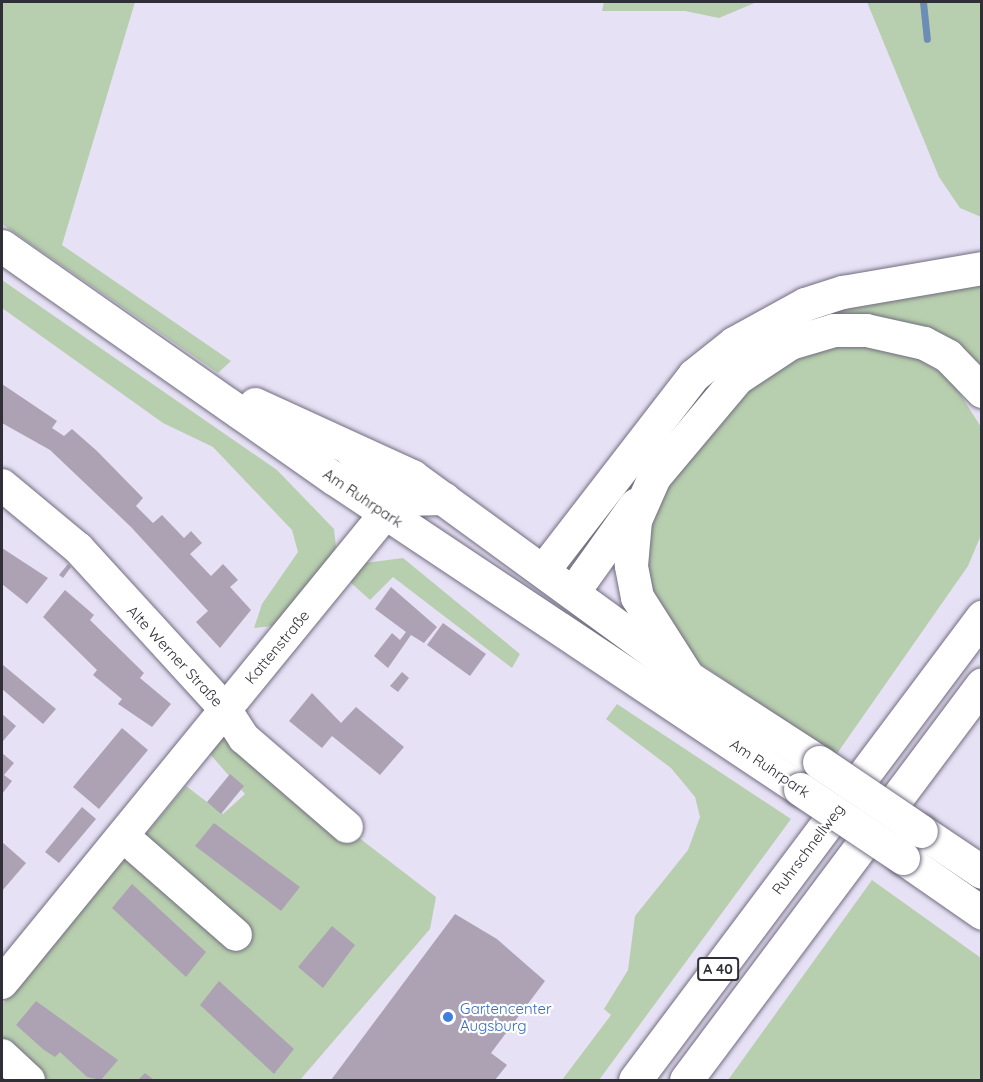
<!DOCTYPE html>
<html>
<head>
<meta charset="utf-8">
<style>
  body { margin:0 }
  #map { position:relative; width:983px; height:1082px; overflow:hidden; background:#e7e1f6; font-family:Quicksand,sans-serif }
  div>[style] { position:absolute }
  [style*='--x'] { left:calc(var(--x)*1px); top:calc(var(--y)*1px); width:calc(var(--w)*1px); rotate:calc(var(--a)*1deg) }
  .green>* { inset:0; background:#b7cfae }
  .stream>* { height:7px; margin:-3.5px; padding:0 3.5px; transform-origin:3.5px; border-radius:3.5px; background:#6c8db5 }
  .building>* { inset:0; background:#ada2b4 }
  .roads { filter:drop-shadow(0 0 2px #726d7f) drop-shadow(0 0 2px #726d7f) }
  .minor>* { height:32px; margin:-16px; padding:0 16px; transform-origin:16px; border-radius:16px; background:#fff }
  .major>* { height:33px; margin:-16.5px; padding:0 16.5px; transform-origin:16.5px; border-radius:16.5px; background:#fff }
  .highway>* { height:33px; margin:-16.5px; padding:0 16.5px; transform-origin:16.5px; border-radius:16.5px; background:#fff }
  .bridges { filter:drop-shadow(0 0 2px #726d7f) drop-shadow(0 0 2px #726d7f) }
  .major-bridge>* { height:33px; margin:-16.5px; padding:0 16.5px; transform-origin:16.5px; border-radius:16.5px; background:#fff }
  .dots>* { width:16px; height:16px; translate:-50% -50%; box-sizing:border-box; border:3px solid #fff; border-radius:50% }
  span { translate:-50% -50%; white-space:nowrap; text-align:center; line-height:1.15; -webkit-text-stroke:4.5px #fff; paint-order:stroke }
  .shield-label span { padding:2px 4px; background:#fff; border:2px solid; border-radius:4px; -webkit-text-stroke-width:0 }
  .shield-label { font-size:14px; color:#302e36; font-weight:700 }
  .street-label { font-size:15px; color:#302e36 }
  .shop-label { font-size:15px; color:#366cbe }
  .left { translate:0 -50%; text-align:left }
  .frame { position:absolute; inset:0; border:3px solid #302e36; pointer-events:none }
</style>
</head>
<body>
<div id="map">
  <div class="green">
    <i style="clip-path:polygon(2px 2px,135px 2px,62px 245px,231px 361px,218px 373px,2px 224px)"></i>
    <i style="clip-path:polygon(604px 2px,757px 2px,719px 18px,685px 11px,602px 11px)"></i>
    <i style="clip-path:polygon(867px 2px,981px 2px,981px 217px,960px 208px,939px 177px)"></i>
    <i style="clip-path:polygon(2px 280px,277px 470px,334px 529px,336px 547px,310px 589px,273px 626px,254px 628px,262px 604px,298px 552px,292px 530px,213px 447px,163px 423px,2px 308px)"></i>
    <i style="clip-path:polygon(981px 281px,981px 374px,973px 363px,803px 330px,580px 560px,576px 557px,707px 384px,823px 312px)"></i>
    <i style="clip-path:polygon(831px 344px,894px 344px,950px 378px,981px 427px,981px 535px,968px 566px,836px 755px,695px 660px,644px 576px,651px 511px,662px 486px,723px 410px,782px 362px)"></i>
    <i style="clip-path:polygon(403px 558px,520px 654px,512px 668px,393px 577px,370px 600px,350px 582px,365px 563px)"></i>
    <i style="clip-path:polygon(617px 704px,791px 819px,599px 1080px,562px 1080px,611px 1015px,604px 1009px,628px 970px,635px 916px,688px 850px,700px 817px,695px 797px,671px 768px,606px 719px)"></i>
    <i style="clip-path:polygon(224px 734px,436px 897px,430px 929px,300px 1080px,2px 1080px,2px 1005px,186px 786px,223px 814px,245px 794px,209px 753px)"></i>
    <i style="clip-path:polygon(872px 880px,981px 958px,981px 1080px,728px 1080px)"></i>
  </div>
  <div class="stream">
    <i style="--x:923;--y:2;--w:37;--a:84"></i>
  </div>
  <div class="building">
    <i style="clip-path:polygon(2px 384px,57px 421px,52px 428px,64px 436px,72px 429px,97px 451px,143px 498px,136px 506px,153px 523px,162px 515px,184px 538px,191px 531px,202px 543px,190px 554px,211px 576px,223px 564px,238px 580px,230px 587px,251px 610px,220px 648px,196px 622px,208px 611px,131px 527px,50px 450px,2px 423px)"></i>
    <i style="clip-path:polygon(2px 548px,48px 578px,27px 604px,2px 584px)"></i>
    <i style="clip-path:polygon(68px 564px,71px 567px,63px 578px,59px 575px)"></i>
    <i style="clip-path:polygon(391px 587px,437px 627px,424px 643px,411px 635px,388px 668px,374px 656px,392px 633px,400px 640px,406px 632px,375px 609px)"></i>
    <i style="clip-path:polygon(65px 590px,94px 615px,90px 620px,144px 673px,140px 678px,171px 704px,152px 727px,118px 704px,122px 699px,93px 675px,97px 670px,43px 617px)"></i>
    <i style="clip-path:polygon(443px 623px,486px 654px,470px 676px,427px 645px)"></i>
    <i style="clip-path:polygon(3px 665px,56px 709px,43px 724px,2px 689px)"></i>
    <i style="clip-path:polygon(402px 672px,409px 678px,398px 692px,390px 686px)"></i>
    <i style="clip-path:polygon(312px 693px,341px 723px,356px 707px,404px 747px,380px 775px,332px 736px,322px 748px,289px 721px)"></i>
    <i style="clip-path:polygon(2px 714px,16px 726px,3px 741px,2px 740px)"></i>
    <i style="clip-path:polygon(122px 728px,148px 750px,99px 809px,73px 787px)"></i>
    <i style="clip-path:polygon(2px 753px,14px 763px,4px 775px,12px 781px,2px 794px)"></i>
    <i style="clip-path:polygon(230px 774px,244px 786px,221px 814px,207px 802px)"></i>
    <i style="clip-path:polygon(82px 807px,96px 819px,59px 863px,45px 852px)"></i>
    <i style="clip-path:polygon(214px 823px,300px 887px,281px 911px,195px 846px)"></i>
    <i style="clip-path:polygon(2px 842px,26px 863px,2px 891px)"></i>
    <i style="clip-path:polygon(132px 884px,206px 952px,186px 977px,112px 908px)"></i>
    <i style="clip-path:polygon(455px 914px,497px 939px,545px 981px,491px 1053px,507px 1065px,495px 1080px,331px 1080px)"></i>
    <i style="clip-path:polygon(332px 926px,355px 945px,323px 988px,298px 967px)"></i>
    <i style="clip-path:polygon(219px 981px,294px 1049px,274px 1074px,200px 1005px)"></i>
    <i style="clip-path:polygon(36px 1001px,118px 1060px,101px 1080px,87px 1077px,60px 1052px,55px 1057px,44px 1050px,16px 1025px)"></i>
    <i style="clip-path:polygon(145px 1073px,154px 1080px,138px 1080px)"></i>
  </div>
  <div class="roads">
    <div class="minor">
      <i style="--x:350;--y:450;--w:36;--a:42"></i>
      <i style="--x:377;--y:474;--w:41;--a:78.7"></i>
      <i style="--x:2;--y:485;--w:99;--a:39.7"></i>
      <i style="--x:78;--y:548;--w:218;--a:47.6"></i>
      <i style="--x:225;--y:709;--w:35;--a:57"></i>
      <i style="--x:244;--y:738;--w:136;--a:40.8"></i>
      <i style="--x:123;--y:836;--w:150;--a:41.2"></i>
      <i style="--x:2;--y:983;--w:606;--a:-50.76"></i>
      <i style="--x:385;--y:514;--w:22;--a:-39"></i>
      <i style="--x:402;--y:500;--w:43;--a:-1.3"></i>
      <i style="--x:2;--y:1055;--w:37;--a:43"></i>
    </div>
    <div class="major">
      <i style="--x:2;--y:246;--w:406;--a:35"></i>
      <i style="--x:335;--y:479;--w:559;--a:33.69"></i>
      <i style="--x:255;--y:404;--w:173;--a:24.6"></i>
      <i style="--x:412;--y:476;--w:341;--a:36.1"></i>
      <i style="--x:688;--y:677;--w:156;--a:33"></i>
      <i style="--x:921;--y:831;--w:73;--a:33.9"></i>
      <i style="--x:903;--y:858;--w:96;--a:34.8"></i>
    </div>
    <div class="highway">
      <i style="--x:544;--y:569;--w:245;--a:-52.3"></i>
      <i style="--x:694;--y:375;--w:51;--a:-38.7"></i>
      <i style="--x:734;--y:343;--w:81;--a:-28.8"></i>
      <i style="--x:805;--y:304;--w:40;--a:-18"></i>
      <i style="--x:843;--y:292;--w:141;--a:-9.8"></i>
      <i style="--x:573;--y:592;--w:107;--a:-54.5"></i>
      <i style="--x:688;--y:677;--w:95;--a:-122.5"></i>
      <i style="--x:637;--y:597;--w:33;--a:-101"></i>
      <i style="--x:631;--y:565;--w:45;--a:-84.9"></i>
      <i style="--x:635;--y:520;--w:47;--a:-66.2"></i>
      <i style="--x:654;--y:477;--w:129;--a:-50"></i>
      <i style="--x:737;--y:378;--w:64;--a:-33.4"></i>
      <i style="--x:790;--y:343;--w:46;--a:-16.5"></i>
      <i style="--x:834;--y:330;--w:32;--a:0"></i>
      <i style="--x:866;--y:330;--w:59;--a:12.6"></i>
      <i style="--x:924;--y:343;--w:27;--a:28"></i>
      <i style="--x:948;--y:356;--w:49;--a:45.8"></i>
      <i style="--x:635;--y:1080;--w:579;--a:-53.15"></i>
      <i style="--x:686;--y:1080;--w:494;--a:-53.2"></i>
    </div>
  </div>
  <div class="bridges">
    <div class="major-bridge">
      <i style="--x:819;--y:762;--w:123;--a:34.1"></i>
      <i style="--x:800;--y:789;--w:124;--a:33.8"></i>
    </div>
  </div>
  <div class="dots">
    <i style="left:448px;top:1017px;background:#3f7fe0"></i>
  </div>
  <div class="shield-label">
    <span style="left:718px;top:969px">A 40</span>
  </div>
  <div class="street-label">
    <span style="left:363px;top:498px;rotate:34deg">Am Ruhrpark</span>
    <span style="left:277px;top:647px;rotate:-50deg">Kattenstraße</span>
    <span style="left:175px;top:656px;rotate:47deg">Alte Werner Straße</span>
    <span style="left:770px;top:768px;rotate:34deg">Am Ruhrpark</span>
    <span style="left:808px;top:849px;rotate:-53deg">Ruhrschnellweg</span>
  </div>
  <div class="shop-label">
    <span class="left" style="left:460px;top:1017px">Gartencenter<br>Augsburg</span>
  </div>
  <div class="frame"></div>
</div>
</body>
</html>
